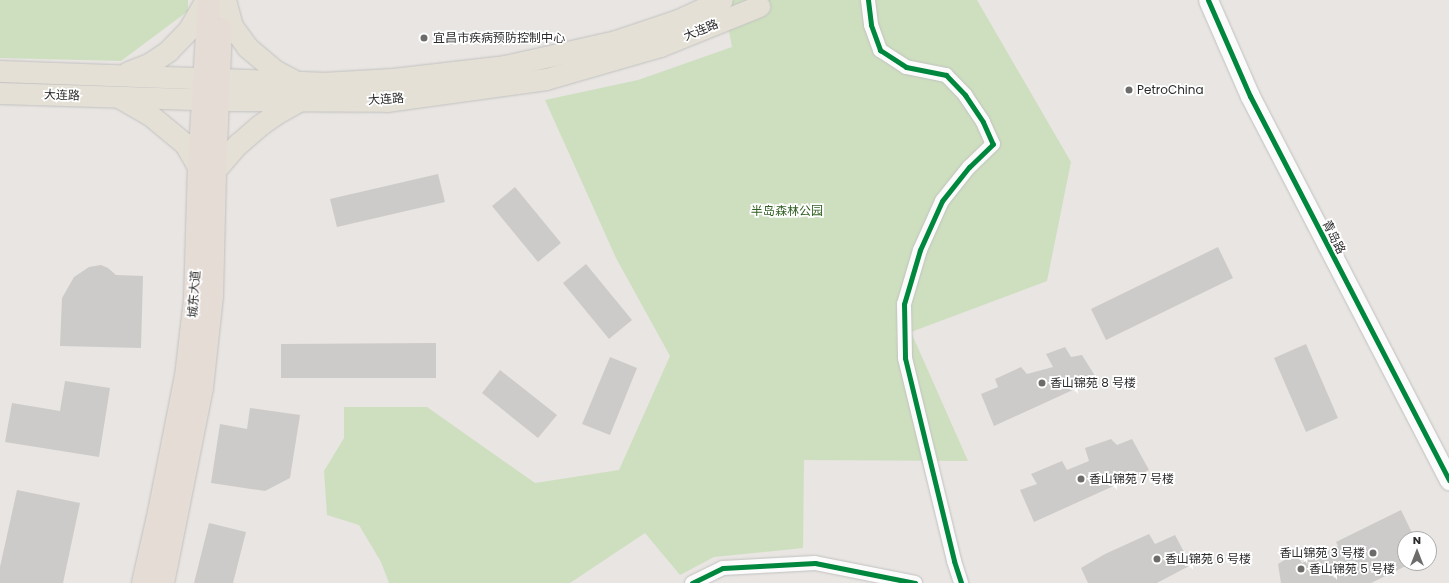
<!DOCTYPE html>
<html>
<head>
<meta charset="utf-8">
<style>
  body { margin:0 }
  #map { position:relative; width:1449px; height:583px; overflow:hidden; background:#e8e5e2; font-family:Poppins,"Noto Sans SC",sans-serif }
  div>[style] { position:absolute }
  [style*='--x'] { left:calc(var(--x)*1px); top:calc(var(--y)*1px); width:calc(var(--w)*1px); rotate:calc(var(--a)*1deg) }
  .green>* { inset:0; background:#cedfbf }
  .building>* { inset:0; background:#cdcbc9 }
  .roads { filter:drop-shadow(0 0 1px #c2c2c1) drop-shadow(0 0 1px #c2c2c1) }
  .street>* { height:14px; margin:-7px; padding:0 7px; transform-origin:7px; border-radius:7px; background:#fcfbfb }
  .secondary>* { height:19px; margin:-9.5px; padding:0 9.5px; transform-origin:9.5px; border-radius:9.5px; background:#fcfbfb }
  .primary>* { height:21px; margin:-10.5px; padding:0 10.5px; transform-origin:10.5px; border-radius:10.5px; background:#e4e0d6 }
  .highway>* { height:22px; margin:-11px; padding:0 11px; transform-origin:11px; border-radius:11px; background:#e6dcd6 }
  .cycleway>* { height:5px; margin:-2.5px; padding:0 2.5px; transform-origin:2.5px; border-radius:2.5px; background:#00873e }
  .dots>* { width:11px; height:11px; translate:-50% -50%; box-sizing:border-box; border:2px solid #fff; border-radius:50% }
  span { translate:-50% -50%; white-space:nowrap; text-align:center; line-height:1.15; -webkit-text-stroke:3.5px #fff; paint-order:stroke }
  .street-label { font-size:12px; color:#2b2b2b }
  .poi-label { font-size:12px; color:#2b2b2b }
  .left { translate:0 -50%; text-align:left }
  .right { translate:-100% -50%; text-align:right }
  .park-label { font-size:12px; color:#325f23 }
  .north { position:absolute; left:1397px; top:531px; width:40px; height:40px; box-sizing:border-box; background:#fff; border:1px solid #aaa; border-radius:50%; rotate:0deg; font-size:11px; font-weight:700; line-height:16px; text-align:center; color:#2b2b2b }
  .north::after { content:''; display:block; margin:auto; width:14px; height:18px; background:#6d6c6b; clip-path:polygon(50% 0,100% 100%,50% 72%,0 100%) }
</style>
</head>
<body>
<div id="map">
  <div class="green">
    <i style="clip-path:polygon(0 0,188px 0,188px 11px,121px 61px,0 58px)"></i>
    <i style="clip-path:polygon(723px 0,977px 0,1071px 162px,1047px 281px,911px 332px,968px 461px,804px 460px,803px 548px,714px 557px,680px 575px,645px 533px,570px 583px,389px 583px,381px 562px,359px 525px,327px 515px,324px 471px,344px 438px,344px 407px,427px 407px,535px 483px,619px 470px,670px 356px,616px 258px,545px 100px,638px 80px,732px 47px)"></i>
  </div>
  <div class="building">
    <i style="clip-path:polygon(438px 174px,445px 202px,337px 227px,330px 199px)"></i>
    <i style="clip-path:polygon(515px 187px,561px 243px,538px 262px,492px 206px)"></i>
    <i style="clip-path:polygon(1218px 247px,1233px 278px,1106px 340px,1091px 309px)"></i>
    <i style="clip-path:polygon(586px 264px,632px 320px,609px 339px,563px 283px)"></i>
    <i style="clip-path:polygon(101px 265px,108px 268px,116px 275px,143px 276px,141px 348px,60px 346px,62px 298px,74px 277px,89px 267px)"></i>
    <i style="clip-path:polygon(436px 343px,436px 378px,281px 378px,281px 344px)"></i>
    <i style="clip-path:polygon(1306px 344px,1338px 418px,1306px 432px,1274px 358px)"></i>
    <i style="clip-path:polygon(1065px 347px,1071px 357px,1082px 355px,1097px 379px,994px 426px,981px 394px,998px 387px,995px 379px,1021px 367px,1027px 374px,1053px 367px,1046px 354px)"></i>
    <i style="clip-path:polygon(610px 357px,637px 368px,610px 435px,582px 424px)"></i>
    <i style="clip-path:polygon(500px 370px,557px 415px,538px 438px,482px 393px)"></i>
    <i style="clip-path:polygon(65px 381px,110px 388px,99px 457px,5px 442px,12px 403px,60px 411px)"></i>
    <i style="clip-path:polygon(250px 408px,300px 415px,290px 478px,265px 491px,211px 483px,220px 424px,247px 429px)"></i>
    <i style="clip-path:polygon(1111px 439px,1117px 445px,1132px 439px,1149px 470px,1034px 522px,1020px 490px,1037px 484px,1031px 474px,1062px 461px,1067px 470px,1089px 461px,1085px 448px)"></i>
    <i style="clip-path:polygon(17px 490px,80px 503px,63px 583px,0 583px,0 567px)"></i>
    <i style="clip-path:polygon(1401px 510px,1415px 539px,1405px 539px,1405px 563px,1412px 563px,1371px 583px,1281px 583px,1278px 564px,1296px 553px,1302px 563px,1338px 546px,1336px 542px)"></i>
    <i style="clip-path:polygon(209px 523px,246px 532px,233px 583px,194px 583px)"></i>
    <i style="clip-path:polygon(1149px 534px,1155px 544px,1175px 535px,1191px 565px,1157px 583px,1088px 583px,1081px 568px,1105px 554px)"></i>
  </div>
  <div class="roads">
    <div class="street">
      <i style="--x:868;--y:0;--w:25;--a:83"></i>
      <i style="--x:871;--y:25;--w:27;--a:70"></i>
      <i style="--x:880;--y:50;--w:31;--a:33"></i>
      <i style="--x:906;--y:67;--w:41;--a:11.3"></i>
      <i style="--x:946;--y:75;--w:28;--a:46"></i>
      <i style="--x:965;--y:95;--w:32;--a:56"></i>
      <i style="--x:983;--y:122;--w:24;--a:66"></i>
      <i style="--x:993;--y:144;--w:33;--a:136"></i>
      <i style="--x:969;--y:167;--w:43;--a:128.5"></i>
      <i style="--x:942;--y:201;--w:54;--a:114.2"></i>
      <i style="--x:920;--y:250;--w:56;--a:106.5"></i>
      <i style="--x:904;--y:304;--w:54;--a:88.9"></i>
      <i style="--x:905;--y:358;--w:209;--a:76.4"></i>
      <i style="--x:954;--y:561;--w:23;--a:72"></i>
      <i style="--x:692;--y:583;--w:34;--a:-26"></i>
      <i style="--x:723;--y:568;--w:92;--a:-3.1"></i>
      <i style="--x:815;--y:563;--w:102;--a:11.3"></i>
    </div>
    <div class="secondary">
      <i style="--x:1208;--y:0;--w:105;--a:66.4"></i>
      <i style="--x:1250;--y:96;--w:433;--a:62.6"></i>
    </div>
    <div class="primary">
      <i style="--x:225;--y:0;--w:27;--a:75"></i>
      <i style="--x:232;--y:26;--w:26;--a:54"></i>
      <i style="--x:247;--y:47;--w:35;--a:40"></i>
      <i style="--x:274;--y:70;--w:21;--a:28"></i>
      <i style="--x:0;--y:71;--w:322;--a:2.1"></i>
      <i style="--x:322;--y:83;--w:71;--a:-3.2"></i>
      <i style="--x:393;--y:79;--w:113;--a:-6.6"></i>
      <i style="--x:505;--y:66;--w:114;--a:-12.7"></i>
      <i style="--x:616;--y:41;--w:65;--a:-18.7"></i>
      <i style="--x:678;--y:20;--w:48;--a:-24.4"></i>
      <i style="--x:128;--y:72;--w:22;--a:-21"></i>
      <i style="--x:149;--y:64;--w:23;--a:-34"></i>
      <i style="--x:168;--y:51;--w:30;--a:-46"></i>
      <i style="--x:189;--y:29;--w:34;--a:-60"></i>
      <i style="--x:0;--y:93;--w:219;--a:1.8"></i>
      <i style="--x:219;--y:100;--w:167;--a:0.3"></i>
      <i style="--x:386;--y:101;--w:162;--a:-7.8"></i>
      <i style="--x:546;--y:79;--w:119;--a:-16.1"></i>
      <i style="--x:660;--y:46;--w:107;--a:-22"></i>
      <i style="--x:122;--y:99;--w:32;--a:30"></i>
      <i style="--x:150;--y:115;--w:45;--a:39.6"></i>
      <i style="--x:185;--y:144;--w:28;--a:60"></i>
      <i style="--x:215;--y:170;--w:35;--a:-49"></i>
      <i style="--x:238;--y:144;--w:29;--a:-41"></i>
      <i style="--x:260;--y:125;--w:21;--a:-35"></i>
      <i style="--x:277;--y:113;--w:25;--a:-29"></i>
    </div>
    <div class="highway">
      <i style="--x:143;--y:583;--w:73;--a:-77.3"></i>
      <i style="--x:159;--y:512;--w:139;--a:-78.8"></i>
      <i style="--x:186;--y:376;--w:78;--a:-83.3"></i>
      <i style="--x:195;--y:299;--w:131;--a:-88.3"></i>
      <i style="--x:199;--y:168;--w:168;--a:-86.6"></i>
      <i style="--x:163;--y:583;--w:199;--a:-78.7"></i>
      <i style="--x:202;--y:388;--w:93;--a:-83.8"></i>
      <i style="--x:212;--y:296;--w:126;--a:-88.6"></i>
      <i style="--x:215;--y:170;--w:141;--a:-87.6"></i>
    </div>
  </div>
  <div class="cycleway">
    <i style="--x:868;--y:0;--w:25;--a:83"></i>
    <i style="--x:871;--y:25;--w:27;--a:70"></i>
    <i style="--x:880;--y:50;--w:31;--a:33"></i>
    <i style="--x:906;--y:67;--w:41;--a:11.3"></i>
    <i style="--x:946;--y:75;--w:28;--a:46"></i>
    <i style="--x:965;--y:95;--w:32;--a:56"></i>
    <i style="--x:983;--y:122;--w:24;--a:66"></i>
    <i style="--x:993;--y:144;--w:33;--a:136"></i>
    <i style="--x:969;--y:167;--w:43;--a:128.5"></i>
    <i style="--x:942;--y:201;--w:54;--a:114.2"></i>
    <i style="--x:920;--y:250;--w:56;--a:106.5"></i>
    <i style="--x:904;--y:304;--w:54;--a:88.9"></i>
    <i style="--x:905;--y:358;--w:209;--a:76.4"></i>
    <i style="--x:954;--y:561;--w:23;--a:72"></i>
    <i style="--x:1208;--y:0;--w:105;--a:66.4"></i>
    <i style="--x:1250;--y:96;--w:433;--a:62.6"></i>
    <i style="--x:692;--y:583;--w:34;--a:-26"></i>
    <i style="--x:723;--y:568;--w:92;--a:-3.1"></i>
    <i style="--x:815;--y:563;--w:102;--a:11.3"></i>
  </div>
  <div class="dots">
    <i style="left:424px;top:38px;background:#6d6c6b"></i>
    <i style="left:1129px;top:90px;background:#6d6c6b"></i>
    <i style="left:1042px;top:383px;background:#6d6c6b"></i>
    <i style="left:1081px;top:479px;background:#6d6c6b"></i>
    <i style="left:1373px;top:553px;background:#6d6c6b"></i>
    <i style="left:1157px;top:559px;background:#6d6c6b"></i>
    <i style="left:1301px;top:569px;background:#6d6c6b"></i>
  </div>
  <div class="street-label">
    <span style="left:701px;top:30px;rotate:-22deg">大连路</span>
    <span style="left:62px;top:95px;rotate:2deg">大连路</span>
    <span style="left:386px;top:99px;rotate:-4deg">大连路</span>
    <span style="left:1334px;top:237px;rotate:63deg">青岛路</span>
    <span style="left:194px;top:294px;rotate:-86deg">城东大道</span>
  </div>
  <div class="poi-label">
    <span class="left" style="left:433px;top:38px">宜昌市疾病预防控制中心</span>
    <span class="left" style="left:1137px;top:90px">PetroChina</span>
    <span class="left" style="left:1050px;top:383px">香山锦苑 8 号楼</span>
    <span class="left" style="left:1089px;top:479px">香山锦苑 7 号楼</span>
    <span class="right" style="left:1365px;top:553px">香山锦苑 3 号楼</span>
    <span class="left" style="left:1165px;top:559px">香山锦苑 6 号楼</span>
    <span class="left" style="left:1309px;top:569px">香山锦苑 5 号楼</span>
  </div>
  <div class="park-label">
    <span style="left:787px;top:211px">半岛森林公园</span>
  </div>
  <div class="north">N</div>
</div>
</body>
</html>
